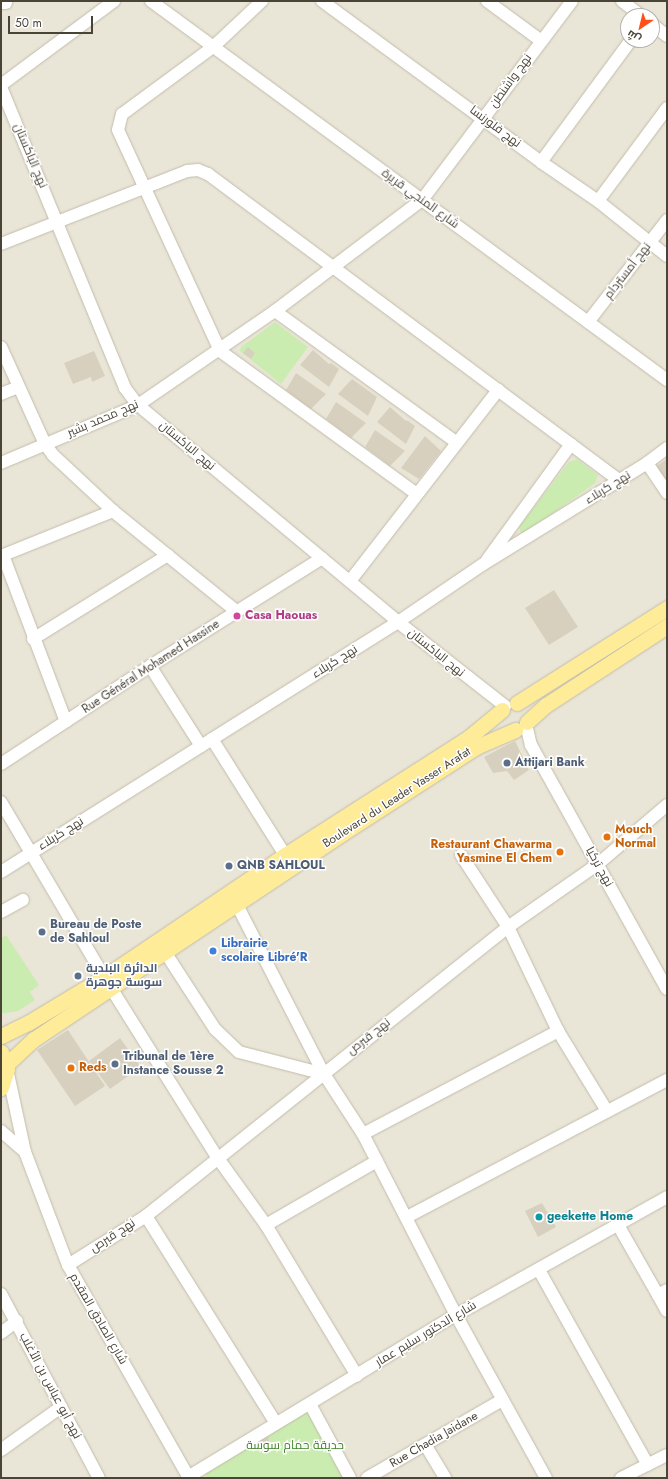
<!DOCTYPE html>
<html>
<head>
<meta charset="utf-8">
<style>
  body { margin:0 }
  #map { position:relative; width:668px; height:1479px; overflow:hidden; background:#f5f3e9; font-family:Jost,Cairo,sans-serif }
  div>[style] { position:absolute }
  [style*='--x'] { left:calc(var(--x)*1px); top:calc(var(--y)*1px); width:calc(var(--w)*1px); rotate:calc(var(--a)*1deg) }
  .residential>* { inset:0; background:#eae6d7 }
  .green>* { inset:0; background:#cbecb0 }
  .building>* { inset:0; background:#d8d0be }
  .roads { filter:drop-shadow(0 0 1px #c2bcab) drop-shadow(0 0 1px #c2bcab) }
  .minor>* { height:12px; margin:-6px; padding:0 6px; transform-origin:6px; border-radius:6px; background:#fff }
  .major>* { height:15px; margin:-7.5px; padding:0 7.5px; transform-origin:7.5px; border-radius:7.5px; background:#ffec99 }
  .dots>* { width:11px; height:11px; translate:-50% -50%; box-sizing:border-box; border:2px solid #fff; border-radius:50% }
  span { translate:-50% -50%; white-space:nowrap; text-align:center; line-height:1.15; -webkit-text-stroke:3px #fff; paint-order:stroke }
  .street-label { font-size:12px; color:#4a4437 }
  .hotel-label { font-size:12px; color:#b23c85; font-weight:700 }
  .left { translate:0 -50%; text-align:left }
  .service-label { font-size:12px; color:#4e5e75; font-weight:700 }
  .food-label { font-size:12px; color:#c56008; font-weight:700 }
  .right { translate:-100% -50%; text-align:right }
  .shop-label { font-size:12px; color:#366cbe; font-weight:700 }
  .culture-label { font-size:12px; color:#0d838f; font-weight:700 }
  .park-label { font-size:12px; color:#3f8026 }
  .frame { position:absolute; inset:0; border:2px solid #4a4437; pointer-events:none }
  .north { position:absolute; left:620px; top:8px; width:40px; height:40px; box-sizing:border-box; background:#fff; border:1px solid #b7b4af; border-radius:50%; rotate:215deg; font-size:11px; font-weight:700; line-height:16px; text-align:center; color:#4a4437 }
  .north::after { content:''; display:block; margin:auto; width:14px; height:18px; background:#ff5117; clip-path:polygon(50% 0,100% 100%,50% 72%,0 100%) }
  .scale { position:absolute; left:8px; top:16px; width:85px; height:18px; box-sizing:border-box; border:2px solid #4a4437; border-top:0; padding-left:5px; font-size:12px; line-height:14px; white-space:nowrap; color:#4a4437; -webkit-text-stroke:3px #fff; paint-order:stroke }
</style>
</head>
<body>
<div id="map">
  <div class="residential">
    <i style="clip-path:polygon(evenodd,1px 1px,667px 1px,667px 1478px,1px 1478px,1px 1px,628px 16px,652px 16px,652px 40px,628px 40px,628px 16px)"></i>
  </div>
  <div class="green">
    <i style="clip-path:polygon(275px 322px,308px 347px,281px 384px,240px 351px,241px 347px)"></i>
    <i style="clip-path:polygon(577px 459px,598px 475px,595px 483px,524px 534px,521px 533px,519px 527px,569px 462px)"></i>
    <i style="clip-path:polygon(6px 935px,39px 985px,30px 992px,35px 1000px,18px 1011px,6px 1013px,1px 1013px,1px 938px)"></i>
    <i style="clip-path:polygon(308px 1410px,347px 1478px,206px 1478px,206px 1472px)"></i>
  </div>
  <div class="building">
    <i style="clip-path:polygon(248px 347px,255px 353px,251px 359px,243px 353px)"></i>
    <i style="clip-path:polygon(313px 350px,329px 364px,331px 363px,339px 369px,329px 387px,300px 365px)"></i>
    <i style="clip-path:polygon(94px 351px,105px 376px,92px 382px,91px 377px,73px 384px,64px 363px)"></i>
    <i style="clip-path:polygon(296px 373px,326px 394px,311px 409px,286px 390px)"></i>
    <i style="clip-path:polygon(352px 379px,377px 397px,368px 416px,338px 394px)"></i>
    <i style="clip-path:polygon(336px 402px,366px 423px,351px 438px,326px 419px)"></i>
    <i style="clip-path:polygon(390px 407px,406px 421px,407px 420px,415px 426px,406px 444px,377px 422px)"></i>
    <i style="clip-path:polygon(375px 430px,405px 451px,390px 466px,365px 447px)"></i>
    <i style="clip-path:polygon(425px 436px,441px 451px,419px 479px,401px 468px)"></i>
    <i style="clip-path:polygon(667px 459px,667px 488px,654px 468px)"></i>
    <i style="clip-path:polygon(554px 590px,578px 627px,549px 645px,525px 608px)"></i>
    <i style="clip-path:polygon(515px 741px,529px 770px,514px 780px,507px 771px,493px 773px,484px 757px)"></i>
    <i style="clip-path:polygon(68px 1030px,105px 1086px,75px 1106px,37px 1050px)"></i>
    <i style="clip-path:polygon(120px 1038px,141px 1067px,110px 1089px,89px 1061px)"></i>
    <i style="clip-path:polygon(542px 1203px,556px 1227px,538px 1237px,525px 1211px)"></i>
    <i style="clip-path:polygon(266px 1434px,271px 1444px,263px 1449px,258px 1439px)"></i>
  </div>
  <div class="roads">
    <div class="minor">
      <i style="--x:151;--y:1;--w:640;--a:36.3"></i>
      <i style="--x:262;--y:1;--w:67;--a:136.8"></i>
      <i style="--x:213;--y:47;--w:113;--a:143.6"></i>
      <i style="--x:122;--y:114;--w:16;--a:104"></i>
      <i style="--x:118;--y:130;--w:243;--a:65.2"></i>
      <i style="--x:220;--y:351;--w:243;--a:36"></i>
      <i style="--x:322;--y:1;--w:272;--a:36.3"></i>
      <i style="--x:541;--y:162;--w:69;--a:34.4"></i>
      <i style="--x:598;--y:201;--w:88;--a:38.6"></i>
      <i style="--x:487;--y:1;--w:66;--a:36.3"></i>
      <i style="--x:622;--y:1;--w:24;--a:38"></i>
      <i style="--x:1;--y:3;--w:5;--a:0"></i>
      <i style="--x:652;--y:24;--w:19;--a:39"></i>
      <i style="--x:1;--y:85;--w:141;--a:-36.6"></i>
      <i style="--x:1;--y:87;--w:326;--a:67.6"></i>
      <i style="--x:125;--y:388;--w:21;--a:53"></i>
      <i style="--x:138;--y:405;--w:339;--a:39.8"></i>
      <i style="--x:398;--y:622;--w:136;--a:38.1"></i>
      <i style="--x:541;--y:162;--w:152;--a:-53.6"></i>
      <i style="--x:598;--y:201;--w:116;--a:-53.4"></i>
      <i style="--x:1;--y:244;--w:200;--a:-21.4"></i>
      <i style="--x:187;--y:171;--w:11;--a:-5"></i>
      <i style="--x:198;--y:170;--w:11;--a:22"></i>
      <i style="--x:208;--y:174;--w:514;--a:36.69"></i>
      <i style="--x:275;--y:311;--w:223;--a:35.9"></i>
      <i style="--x:588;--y:322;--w:129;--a:-52.2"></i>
      <i style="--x:1;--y:347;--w:107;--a:65.6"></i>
      <i style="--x:45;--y:444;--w:14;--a:54"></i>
      <i style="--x:53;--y:455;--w:82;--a:43"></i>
      <i style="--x:113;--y:511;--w:159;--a:39.1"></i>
      <i style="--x:1;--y:394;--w:18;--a:-22"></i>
      <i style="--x:1;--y:463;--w:149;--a:-22.9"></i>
      <i style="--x:138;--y:405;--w:166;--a:-34.5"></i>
      <i style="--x:275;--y:311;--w:184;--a:-37.1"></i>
      <i style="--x:422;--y:200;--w:249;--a:-53"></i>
      <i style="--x:647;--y:463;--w:36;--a:56"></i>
      <i style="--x:3;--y:555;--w:178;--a:69.3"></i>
      <i style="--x:1;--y:556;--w:121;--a:-21.9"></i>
      <i style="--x:487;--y:560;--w:143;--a:-54.1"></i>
      <i style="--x:350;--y:581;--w:242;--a:-52.2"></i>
      <i style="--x:33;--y:639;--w:159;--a:-31.9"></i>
      <i style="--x:150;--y:666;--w:95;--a:57.5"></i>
      <i style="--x:526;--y:724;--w:22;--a:77"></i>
      <i style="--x:531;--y:745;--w:279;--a:60.9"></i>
      <i style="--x:212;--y:739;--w:137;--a:57.8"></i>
      <i style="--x:1;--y:764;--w:178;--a:-33.3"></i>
      <i style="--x:150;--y:666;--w:203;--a:-32.1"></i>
      <i style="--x:1;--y:802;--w:203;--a:59.5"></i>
      <i style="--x:461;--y:855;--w:86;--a:56.9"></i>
      <i style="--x:508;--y:927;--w:115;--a:64.3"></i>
      <i style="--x:558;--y:1031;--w:94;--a:58.5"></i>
      <i style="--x:1;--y:872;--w:469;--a:-32.2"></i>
      <i style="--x:398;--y:622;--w:102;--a:-34.2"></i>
      <i style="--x:482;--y:565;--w:194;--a:-31.7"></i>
      <i style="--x:647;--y:463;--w:25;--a:-37"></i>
      <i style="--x:237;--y:905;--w:190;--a:62.8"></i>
      <i style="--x:324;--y:1074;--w:72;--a:57"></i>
      <i style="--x:363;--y:1134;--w:203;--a:62.8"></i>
      <i style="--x:456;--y:1315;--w:186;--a:61.1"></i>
      <i style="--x:1;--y:912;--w:25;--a:-29"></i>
      <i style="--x:165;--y:952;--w:92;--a:57"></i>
      <i style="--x:215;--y:1029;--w:33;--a:44"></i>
      <i style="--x:239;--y:1052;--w:88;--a:14.5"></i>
      <i style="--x:111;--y:988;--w:199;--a:57.9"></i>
      <i style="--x:217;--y:1157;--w:84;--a:54.2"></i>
      <i style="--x:266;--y:1225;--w:176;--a:58.9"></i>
      <i style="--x:7;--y:1069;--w:85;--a:77.8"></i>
      <i style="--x:25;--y:1152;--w:121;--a:69.2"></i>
      <i style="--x:68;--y:1265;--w:245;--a:60.4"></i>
      <i style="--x:1;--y:1131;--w:32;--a:41"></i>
      <i style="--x:363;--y:1134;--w:221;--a:-27.8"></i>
      <i style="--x:146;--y:1216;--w:244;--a:57.9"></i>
      <i style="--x:407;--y:1217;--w:294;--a:-27.8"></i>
      <i style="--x:266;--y:1225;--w:128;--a:-30"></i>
      <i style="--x:618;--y:1225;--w:81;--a:60.3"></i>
      <i style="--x:658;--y:1295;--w:10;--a:-29"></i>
      <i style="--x:68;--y:1265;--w:92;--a:-32.1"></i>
      <i style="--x:146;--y:1216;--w:463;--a:-38.6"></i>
      <i style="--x:508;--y:927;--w:110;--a:-35"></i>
      <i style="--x:598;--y:864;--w:91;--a:-40.5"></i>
      <i style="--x:539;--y:1270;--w:223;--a:60.8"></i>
      <i style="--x:1;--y:1294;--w:208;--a:62"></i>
      <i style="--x:658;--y:1295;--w:18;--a:61"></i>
      <i style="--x:1;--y:1333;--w:20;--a:-37"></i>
      <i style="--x:310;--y:1404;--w:84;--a:61.6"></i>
      <i style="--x:426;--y:1446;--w:37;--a:59"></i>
      <i style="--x:1;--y:1450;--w:74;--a:-35.6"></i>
      <i style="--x:188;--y:1477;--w:313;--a:-31.2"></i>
      <i style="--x:456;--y:1315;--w:242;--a:-29.2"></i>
      <i style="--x:367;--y:1478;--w:156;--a:-30"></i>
      <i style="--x:621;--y:1478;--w:51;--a:-26.6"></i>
    </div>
    <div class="major">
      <i style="--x:517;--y:703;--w:178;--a:-32.3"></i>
      <i style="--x:527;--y:722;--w:25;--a:-42"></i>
      <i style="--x:546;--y:705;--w:145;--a:-33.1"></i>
      <i style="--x:1;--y:1036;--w:30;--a:-26"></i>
      <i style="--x:28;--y:1023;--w:89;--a:-31.2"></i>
      <i style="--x:104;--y:977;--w:218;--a:-34"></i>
      <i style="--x:285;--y:855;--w:217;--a:-32.6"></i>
      <i style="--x:468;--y:738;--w:44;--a:-39.5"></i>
      <i style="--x:1;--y:1052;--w:18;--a:71"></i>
      <i style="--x:7;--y:1069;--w:20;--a:108"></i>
      <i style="--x:7;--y:1064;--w:37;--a:-43"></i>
      <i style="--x:34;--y:1039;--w:371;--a:-33.7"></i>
      <i style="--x:343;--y:833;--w:158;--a:-32.9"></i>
      <i style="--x:476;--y:747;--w:43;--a:-23.6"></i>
    </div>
  </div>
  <div class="dots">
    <i style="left:237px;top:616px;background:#d1479c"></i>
    <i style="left:507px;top:763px;background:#5c6f8a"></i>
    <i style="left:607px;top:837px;background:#e8710a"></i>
    <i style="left:560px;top:852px;background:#e8710a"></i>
    <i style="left:229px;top:866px;background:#5c6f8a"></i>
    <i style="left:42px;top:932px;background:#5c6f8a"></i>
    <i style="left:213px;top:951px;background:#3f7fe0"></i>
    <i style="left:78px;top:976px;background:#5c6f8a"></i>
    <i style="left:115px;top:1064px;background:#5c6f8a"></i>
    <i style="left:71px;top:1068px;background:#e8710a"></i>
    <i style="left:539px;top:1217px;background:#0f9aa8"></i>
  </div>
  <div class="street-label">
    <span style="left:511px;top:81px;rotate:-54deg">نهج واشنطن</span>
    <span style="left:495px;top:127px;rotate:37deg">نهج فلورنسا</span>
    <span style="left:30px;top:156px;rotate:67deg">نهج الباكستان</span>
    <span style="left:420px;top:199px;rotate:36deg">شارع المنجي قريرة</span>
    <span style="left:628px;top:271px;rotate:-52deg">نهج أمستردام</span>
    <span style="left:103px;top:419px;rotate:-23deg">نهج محمد بشير</span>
    <span style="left:187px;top:446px;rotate:40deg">نهج الباكستان</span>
    <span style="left:608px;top:488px;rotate:-32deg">نهج كربلاء</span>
    <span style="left:436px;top:653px;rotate:39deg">نهج الباكستان</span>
    <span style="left:335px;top:662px;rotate:-32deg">نهج كربلاء</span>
    <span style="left:151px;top:667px;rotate:-33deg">Rue Général Mohamed Hassine</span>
    <span style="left:397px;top:798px;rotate:-33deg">Boulevard du Leader Yasser Arafat</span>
    <span style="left:61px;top:834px;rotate:-32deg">نهج كربلاء</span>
    <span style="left:599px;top:867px;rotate:61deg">نهج تركيا</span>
    <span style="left:369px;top:1037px;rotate:-38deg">نهج قبرص</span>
    <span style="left:113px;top:1236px;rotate:-33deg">نهج قبرص</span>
    <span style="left:98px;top:1319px;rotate:60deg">شارع الصادق المقدم</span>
    <span style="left:426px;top:1334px;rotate:-31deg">شارع الدكتور سليم عمار</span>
    <span style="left:50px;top:1386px;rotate:62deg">نهج أبو عباس بن الأغلب</span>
    <span style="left:434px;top:1440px;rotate:-30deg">Rue Chadia Jaidane</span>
  </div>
  <div class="hotel-label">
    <span class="left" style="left:245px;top:616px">Casa Haouas</span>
  </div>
  <div class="service-label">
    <span class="left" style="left:515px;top:763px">Attijari Bank</span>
    <span class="left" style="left:237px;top:866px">QNB SAHLOUL</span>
    <span class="left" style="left:50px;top:932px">Bureau de Poste<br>de Sahloul</span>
    <span class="left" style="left:86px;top:976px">الدائرة البلدية<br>سوسة جوهرة</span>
    <span class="left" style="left:123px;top:1064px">Tribunal de 1ère<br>Instance Sousse 2</span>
  </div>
  <div class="food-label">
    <span class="left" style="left:615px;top:837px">Mouch<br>Normal</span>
    <span class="right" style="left:552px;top:852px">Restaurant Chawarma<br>Yasmine El Chem</span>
    <span class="left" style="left:79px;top:1068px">Reds</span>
  </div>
  <div class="shop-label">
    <span class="left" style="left:221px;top:951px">Librairie<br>scolaire Libré'R</span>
  </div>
  <div class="culture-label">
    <span class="left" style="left:547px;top:1217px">geekette Home</span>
  </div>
  <div class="park-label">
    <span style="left:295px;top:1446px">حديقة حمام سوسة</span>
  </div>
  <div class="frame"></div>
  <div class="north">ش</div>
  <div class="scale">50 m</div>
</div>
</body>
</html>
